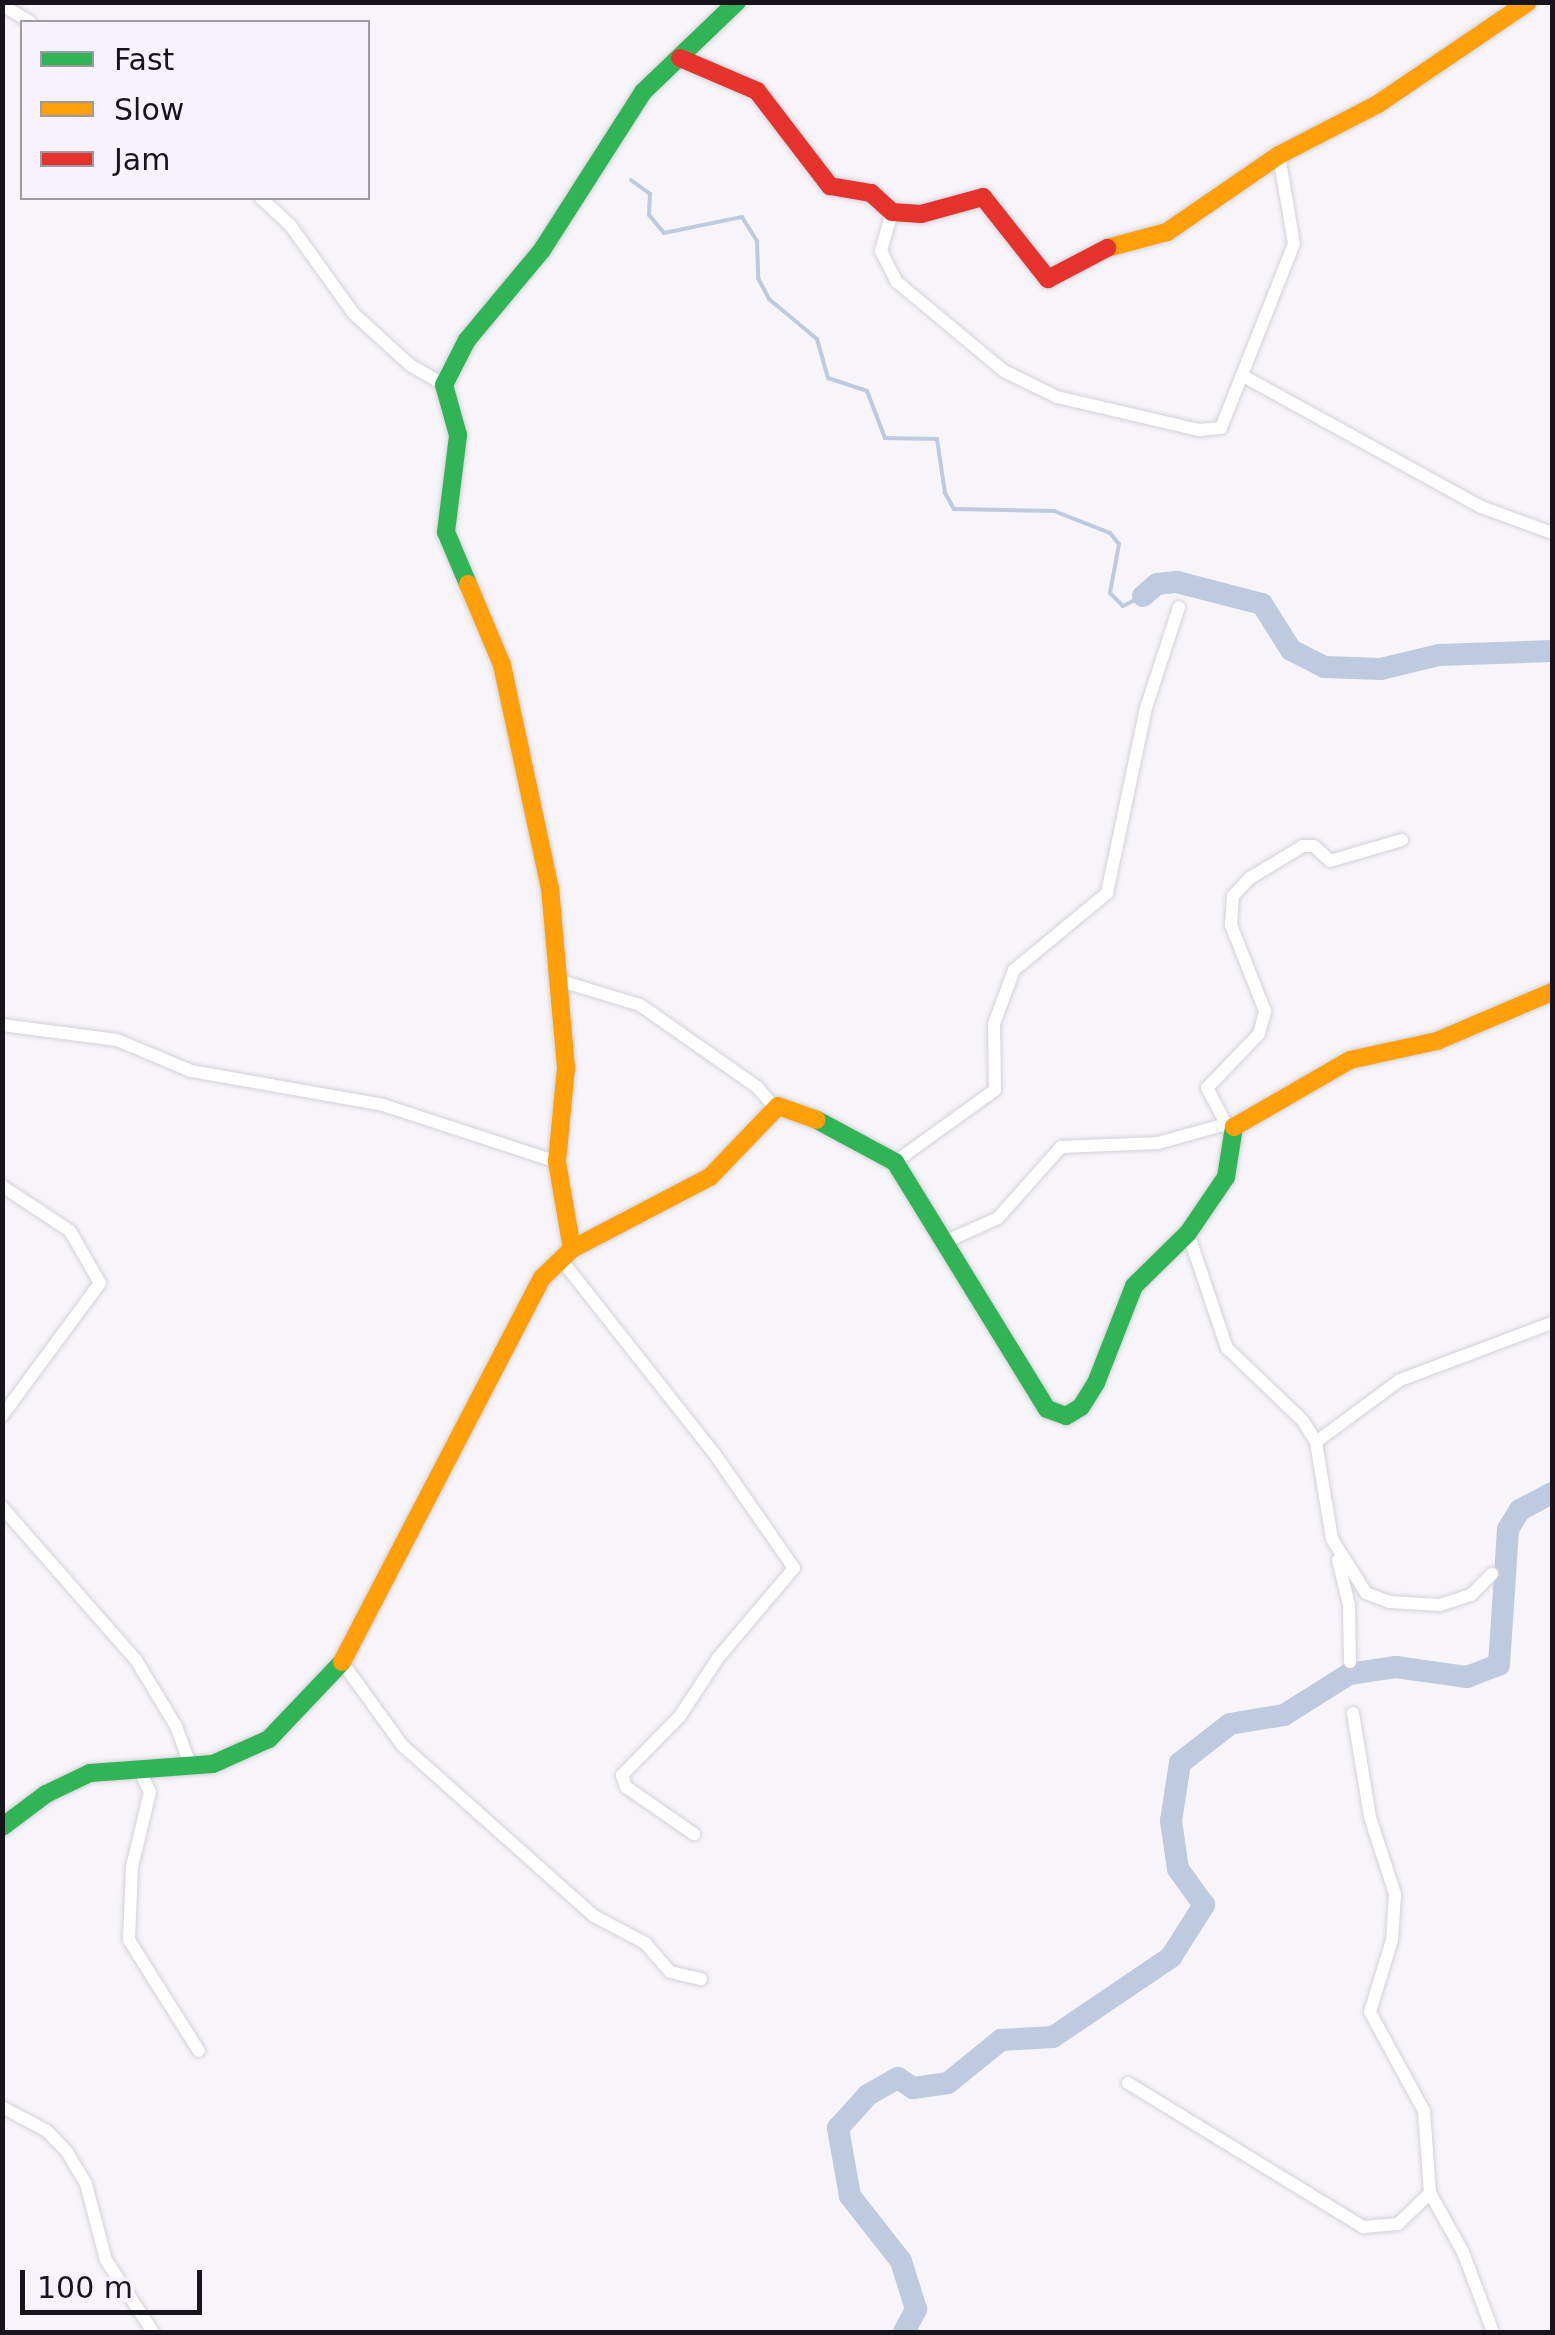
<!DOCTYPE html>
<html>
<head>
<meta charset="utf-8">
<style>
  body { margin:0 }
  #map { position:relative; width:1555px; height:2335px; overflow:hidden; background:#f7f5fa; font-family:"DejaVu Sans",sans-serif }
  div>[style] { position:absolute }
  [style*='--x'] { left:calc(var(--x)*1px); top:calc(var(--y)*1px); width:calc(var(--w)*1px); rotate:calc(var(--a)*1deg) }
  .stream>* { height:4px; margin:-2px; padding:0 2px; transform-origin:2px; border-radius:2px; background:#becadf }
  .river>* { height:22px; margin:-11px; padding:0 11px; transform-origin:11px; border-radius:11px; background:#becadf }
  .roads { filter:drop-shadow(0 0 2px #d3d1d7) drop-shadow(0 0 2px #d3d1d7) }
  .street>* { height:12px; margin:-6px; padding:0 6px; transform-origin:6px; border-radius:6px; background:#fefefe }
  .fast>* { height:18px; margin:-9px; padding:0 9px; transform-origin:9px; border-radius:9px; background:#30b455 }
  .slow>* { height:18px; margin:-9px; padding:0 9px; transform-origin:9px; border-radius:9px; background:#ff9f0a }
  .jam>* { height:18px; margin:-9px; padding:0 9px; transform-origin:9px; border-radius:9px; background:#e5322d }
  span { translate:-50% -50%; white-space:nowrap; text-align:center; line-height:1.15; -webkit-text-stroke:9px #f7f2fd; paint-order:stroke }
  .frame { position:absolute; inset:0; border:5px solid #17151b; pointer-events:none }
  .legend { position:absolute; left:20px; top:20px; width:350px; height:180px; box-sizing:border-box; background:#f7f2fd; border:2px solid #9d9aa3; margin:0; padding:12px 18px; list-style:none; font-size:30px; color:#17151b }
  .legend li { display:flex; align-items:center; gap:20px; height:50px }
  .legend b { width:50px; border:2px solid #9d9aa3 }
  .scale { position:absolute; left:20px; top:2270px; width:182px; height:45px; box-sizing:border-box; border:5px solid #17151b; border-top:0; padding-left:12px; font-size:30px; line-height:35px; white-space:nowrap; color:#17151b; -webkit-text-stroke:8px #f7f2fd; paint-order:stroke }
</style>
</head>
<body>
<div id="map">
  <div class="stream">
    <i style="--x:631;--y:180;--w:24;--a:36"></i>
    <i style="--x:650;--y:194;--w:21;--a:93"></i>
    <i style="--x:649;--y:215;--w:23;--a:50"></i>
    <i style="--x:664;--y:233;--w:80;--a:-11.6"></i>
    <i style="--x:742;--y:217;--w:28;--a:58"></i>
    <i style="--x:757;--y:241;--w:37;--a:88"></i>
    <i style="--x:758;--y:278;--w:24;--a:62"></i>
    <i style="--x:769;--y:299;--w:62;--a:39.8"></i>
    <i style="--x:817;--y:339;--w:41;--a:74.2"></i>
    <i style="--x:828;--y:378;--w:41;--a:18.4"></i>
    <i style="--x:867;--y:391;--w:50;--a:69"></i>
    <i style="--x:885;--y:438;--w:52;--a:1.1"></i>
    <i style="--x:937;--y:439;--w:55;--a:81.6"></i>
    <i style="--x:945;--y:493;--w:18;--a:61"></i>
    <i style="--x:954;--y:509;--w:100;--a:1.1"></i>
    <i style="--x:1054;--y:511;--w:60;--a:21.4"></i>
    <i style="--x:1110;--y:533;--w:14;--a:51"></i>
    <i style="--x:1119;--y:544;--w:50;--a:100.4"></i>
    <i style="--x:1110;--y:593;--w:18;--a:45"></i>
    <i style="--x:1123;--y:606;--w:22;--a:-27"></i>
  </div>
  <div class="river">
    <i style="--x:1143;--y:596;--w:18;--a:-41"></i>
    <i style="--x:1157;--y:584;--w:20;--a:-6"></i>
    <i style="--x:1177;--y:582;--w:88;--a:14.5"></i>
    <i style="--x:1262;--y:604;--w:54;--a:57.8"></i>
    <i style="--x:1291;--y:650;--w:37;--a:27"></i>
    <i style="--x:1324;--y:667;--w:57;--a:2"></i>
    <i style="--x:1381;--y:669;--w:60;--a:-13.6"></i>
    <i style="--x:1439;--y:655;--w:113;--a:-2"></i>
    <i style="--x:904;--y:2332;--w:26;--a:-62"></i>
    <i style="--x:916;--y:2309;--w:50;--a:-107.4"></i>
    <i style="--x:901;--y:2261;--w:83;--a:-128.1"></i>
    <i style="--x:850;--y:2196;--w:69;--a:-100"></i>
    <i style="--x:838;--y:2128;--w:45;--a:-47.7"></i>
    <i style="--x:868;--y:2095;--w:34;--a:-30"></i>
    <i style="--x:898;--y:2078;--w:18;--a:34"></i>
    <i style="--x:913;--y:2088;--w:35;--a:-8"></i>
    <i style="--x:948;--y:2083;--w:68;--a:-39.1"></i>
    <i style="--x:1001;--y:2040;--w:52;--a:-3.3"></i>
    <i style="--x:1053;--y:2037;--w:143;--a:-34.1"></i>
    <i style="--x:1171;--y:1957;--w:62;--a:-57.6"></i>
    <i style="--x:1204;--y:1905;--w:44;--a:-125.8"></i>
    <i style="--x:1178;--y:1869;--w:49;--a:-98.3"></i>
    <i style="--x:1171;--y:1821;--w:59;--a:-81.2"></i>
    <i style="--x:1180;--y:1763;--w:63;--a:-38"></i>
    <i style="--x:1230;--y:1724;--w:55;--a:-9.5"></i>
    <i style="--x:1284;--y:1715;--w:77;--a:-32.2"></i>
    <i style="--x:1349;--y:1674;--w:48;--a:-8.5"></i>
    <i style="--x:1396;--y:1667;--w:72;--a:8"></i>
    <i style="--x:1467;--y:1677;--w:34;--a:-21"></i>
    <i style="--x:1499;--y:1665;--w:136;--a:-86.2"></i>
    <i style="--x:1508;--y:1529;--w:22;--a:-58"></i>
    <i style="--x:1520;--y:1510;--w:36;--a:-28"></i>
  </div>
  <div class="roads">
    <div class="street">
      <i style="--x:2;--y:5;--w:33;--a:31"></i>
      <i style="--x:261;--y:198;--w:40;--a:43"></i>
      <i style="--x:290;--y:225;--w:110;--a:54.3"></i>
      <i style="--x:354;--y:314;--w:76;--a:42.3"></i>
      <i style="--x:410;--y:365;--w:39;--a:30"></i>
      <i style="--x:892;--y:212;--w:41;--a:105.8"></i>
      <i style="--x:881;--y:251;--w:35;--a:63"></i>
      <i style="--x:897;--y:282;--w:139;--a:39.8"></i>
      <i style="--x:1004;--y:371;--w:59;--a:26.1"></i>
      <i style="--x:1057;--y:397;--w:146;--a:13.1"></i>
      <i style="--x:1199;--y:430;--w:22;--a:-5"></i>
      <i style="--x:1221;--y:428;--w:198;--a:-68.4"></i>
      <i style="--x:1294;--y:244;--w:90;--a:-99.6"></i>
      <i style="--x:1243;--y:376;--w:272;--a:28.8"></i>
      <i style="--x:1481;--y:507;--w:76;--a:20.1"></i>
      <i style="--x:561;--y:981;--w:83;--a:16.9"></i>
      <i style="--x:640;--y:1005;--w:143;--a:35"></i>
      <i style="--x:757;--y:1087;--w:28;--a:49"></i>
      <i style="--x:2;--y:1025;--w:116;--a:7.4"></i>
      <i style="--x:117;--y:1040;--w:80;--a:22.7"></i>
      <i style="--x:191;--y:1071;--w:195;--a:10"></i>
      <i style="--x:383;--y:1105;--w:183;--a:18.1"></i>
      <i style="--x:1230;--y:1131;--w:49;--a:-118.1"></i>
      <i style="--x:1207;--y:1088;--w:75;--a:-46.1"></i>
      <i style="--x:1259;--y:1034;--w:24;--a:-75"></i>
      <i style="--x:1265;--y:1011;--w:92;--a:-111.6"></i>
      <i style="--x:1231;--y:925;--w:29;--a:-86"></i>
      <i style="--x:1233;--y:896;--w:25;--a:-47"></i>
      <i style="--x:1250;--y:878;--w:62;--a:-31.1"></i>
      <i style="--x:1303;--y:846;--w:11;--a:0"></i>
      <i style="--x:1314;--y:846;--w:22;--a:43"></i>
      <i style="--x:1330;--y:861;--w:75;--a:-16.3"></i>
      <i style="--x:895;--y:1162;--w:123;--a:-35.8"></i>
      <i style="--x:995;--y:1090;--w:66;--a:-90.9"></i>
      <i style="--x:994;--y:1024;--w:58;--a:-69.7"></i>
      <i style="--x:1014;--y:970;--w:121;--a:-39.6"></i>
      <i style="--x:1107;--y:893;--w:189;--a:-78.1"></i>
      <i style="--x:1146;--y:708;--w:106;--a:-71.9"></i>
      <i style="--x:2;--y:1186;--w:82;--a:33.5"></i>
      <i style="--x:70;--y:1231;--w:60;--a:60"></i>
      <i style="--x:100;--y:1283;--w:165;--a:126.4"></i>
      <i style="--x:1188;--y:1233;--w:121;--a:71.3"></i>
      <i style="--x:1227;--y:1348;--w:105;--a:43.8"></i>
      <i style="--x:1303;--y:1421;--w:25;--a:58"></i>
      <i style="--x:1316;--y:1442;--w:98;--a:80.6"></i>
      <i style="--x:1332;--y:1539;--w:64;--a:57.8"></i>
      <i style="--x:1366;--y:1593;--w:25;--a:21"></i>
      <i style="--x:1389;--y:1602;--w:51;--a:3.4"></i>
      <i style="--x:1440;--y:1605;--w:33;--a:-18"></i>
      <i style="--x:1471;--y:1595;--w:30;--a:-45"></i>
      <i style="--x:947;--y:1241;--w:56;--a:-24.3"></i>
      <i style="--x:998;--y:1218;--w:95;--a:-48.4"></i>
      <i style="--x:1061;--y:1147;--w:97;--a:-2.4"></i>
      <i style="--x:1158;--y:1143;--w:71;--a:-15.6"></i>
      <i style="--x:559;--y:1257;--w:250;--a:51.7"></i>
      <i style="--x:714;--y:1453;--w:140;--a:55.2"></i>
      <i style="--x:794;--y:1568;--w:118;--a:130.2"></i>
      <i style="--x:718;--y:1658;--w:69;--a:123.2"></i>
      <i style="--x:680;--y:1716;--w:83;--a:134.5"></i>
      <i style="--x:622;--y:1775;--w:13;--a:72"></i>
      <i style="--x:626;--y:1787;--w:83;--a:34.7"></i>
      <i style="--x:1316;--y:1442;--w:104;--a:-36.4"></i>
      <i style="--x:1400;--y:1380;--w:162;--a:-20.6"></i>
      <i style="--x:2;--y:1507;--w:203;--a:48.8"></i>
      <i style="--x:136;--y:1660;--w:77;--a:58.8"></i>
      <i style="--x:176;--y:1726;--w:44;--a:69.9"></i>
      <i style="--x:1338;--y:1560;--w:46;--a:76.3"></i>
      <i style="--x:1349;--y:1605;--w:57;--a:89"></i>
      <i style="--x:342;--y:1662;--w:102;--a:54.1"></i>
      <i style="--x:402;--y:1745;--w:257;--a:41.7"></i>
      <i style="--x:594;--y:1916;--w:58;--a:27.9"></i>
      <i style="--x:645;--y:1943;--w:38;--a:49"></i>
      <i style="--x:670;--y:1972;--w:32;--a:13"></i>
      <i style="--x:1353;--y:1713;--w:105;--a:80.7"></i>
      <i style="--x:1370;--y:1817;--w:81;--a:72"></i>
      <i style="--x:1395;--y:1894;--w:46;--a:93.7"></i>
      <i style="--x:1392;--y:1940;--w:75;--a:107"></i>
      <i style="--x:1370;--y:2012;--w:113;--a:61.4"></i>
      <i style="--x:1424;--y:2111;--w:82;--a:85.8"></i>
      <i style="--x:1430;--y:2193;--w:68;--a:60.8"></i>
      <i style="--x:1463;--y:2252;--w:85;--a:69.4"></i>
      <i style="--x:140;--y:1771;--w:23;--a:65"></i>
      <i style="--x:150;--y:1792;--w:77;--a:103.5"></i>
      <i style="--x:132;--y:1867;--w:73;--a:92.4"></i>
      <i style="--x:129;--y:1940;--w:131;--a:57.8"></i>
      <i style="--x:1128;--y:2083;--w:276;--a:31.5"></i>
      <i style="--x:1363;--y:2227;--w:35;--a:-5"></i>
      <i style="--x:1398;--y:2224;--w:45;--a:-44.1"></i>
      <i style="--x:2;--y:2107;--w:51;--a:28.1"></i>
      <i style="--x:47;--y:2131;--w:29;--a:46"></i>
      <i style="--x:67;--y:2152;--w:37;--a:59"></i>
      <i style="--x:86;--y:2184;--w:79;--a:75.3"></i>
      <i style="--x:106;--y:2260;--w:86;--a:56.9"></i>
    </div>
    <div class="fast">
      <i style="--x:468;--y:584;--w:56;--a:-112.9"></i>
      <i style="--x:446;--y:532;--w:98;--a:-82.9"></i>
      <i style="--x:458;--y:435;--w:52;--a:-105.6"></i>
      <i style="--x:444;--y:385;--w:51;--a:-62.9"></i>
      <i style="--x:467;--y:340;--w:117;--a:-50.2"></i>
      <i style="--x:542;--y:250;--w:188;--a:-57.4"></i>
      <i style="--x:643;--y:92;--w:130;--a:-43.8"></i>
      <i style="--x:817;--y:1120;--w:89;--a:28.3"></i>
      <i style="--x:895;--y:1162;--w:290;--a:58.4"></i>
      <i style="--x:1047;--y:1409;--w:20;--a:20"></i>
      <i style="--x:1066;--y:1416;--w:17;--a:-31"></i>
      <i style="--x:1081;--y:1407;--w:28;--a:-58"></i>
      <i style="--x:1096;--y:1383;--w:104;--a:-68.6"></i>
      <i style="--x:1134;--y:1286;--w:76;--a:-44.5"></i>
      <i style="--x:1188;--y:1233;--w:68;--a:-55.8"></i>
      <i style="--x:1226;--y:1177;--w:51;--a:-80.9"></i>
      <i style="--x:2;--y:1827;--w:55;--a:-36.9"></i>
      <i style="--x:46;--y:1794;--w:49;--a:-25.5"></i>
      <i style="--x:90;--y:1773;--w:123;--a:-4.2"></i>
      <i style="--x:213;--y:1764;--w:61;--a:-24.1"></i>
      <i style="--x:269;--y:1739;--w:106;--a:-46.5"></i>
    </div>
    <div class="slow">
      <i style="--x:1107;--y:248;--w:62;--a:-14.9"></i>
      <i style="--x:1167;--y:232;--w:136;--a:-34.5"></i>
      <i style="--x:1279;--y:155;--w:111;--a:-27.3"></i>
      <i style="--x:1378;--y:104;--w:181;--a:-34.2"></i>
      <i style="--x:468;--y:584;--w:88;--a:67.2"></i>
      <i style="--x:502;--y:665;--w:228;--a:77.9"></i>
      <i style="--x:550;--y:888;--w:181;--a:84.9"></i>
      <i style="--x:566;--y:1068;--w:94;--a:95.5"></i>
      <i style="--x:557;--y:1162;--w:88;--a:80.2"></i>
      <i style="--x:1234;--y:1127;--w:134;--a:-30"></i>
      <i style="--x:1350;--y:1060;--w:89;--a:-12.3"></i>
      <i style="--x:1437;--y:1041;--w:125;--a:-23.1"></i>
      <i style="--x:342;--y:1662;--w:433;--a:-62.5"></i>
      <i style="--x:542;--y:1278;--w:42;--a:-44"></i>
      <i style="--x:572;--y:1249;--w:156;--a:-27.6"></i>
      <i style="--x:710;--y:1177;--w:98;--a:-46.2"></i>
      <i style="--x:778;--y:1106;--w:41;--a:19.7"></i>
    </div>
    <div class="jam">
      <i style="--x:680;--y:58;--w:84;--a:23.2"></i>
      <i style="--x:757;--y:91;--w:120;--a:52.5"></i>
      <i style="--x:830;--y:186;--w:42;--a:9.7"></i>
      <i style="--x:871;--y:193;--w:28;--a:42"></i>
      <i style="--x:892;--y:212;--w:29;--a:4"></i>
      <i style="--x:921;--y:214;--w:64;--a:-15.3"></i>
      <i style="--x:983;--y:197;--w:105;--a:51.6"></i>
      <i style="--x:1048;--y:279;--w:67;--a:-27.7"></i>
    </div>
  </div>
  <div class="frame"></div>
  <ul class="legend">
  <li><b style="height:12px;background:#30b455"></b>Fast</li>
  <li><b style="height:12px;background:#ff9f0a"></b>Slow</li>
  <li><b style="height:12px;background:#e5322d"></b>Jam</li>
  </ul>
  <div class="scale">100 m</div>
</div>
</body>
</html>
